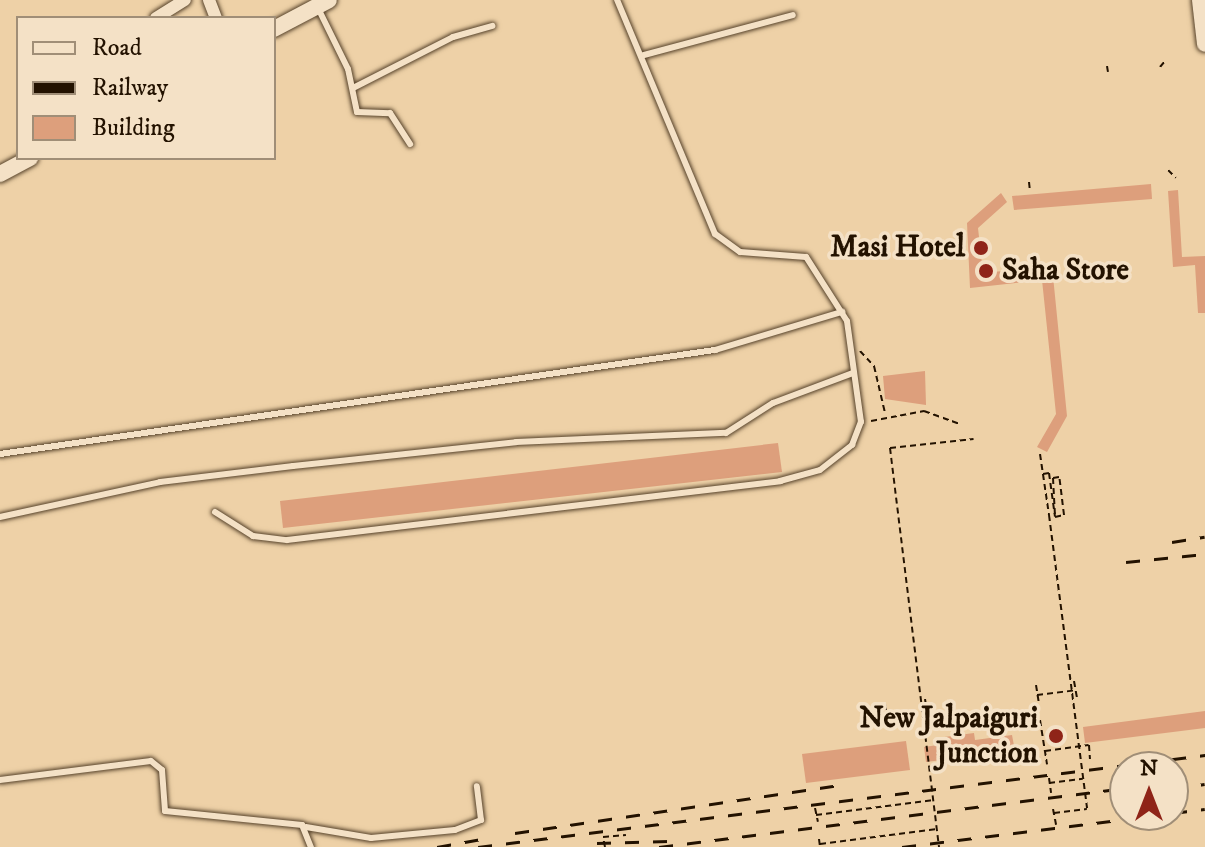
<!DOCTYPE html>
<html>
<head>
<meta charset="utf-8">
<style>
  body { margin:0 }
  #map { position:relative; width:1205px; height:847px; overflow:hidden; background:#eed1a7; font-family:"IM FELL DW Pica",serif }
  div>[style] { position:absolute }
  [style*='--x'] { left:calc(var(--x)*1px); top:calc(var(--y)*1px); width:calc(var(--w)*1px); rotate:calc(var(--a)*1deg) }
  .building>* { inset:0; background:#dd9f7c }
  .path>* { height:2px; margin-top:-1px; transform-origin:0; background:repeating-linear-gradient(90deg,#231200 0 6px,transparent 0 10px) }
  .roads { filter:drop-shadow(0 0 2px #56422a) drop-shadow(0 0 2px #56422a) }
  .lane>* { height:6px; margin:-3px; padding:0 3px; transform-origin:3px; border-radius:3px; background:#f4e1c6 }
  .street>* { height:12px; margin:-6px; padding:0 6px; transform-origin:6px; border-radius:6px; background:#f4e1c6 }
  .secondary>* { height:16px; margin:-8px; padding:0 8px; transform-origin:8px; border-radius:8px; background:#f4e1c6 }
  .rail>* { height:3px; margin-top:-1.5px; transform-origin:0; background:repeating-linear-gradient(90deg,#231200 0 14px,transparent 0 28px) }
  .path-bridge>* { height:2px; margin-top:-1px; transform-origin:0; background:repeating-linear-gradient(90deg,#231200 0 6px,transparent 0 10px) }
  .dots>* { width:22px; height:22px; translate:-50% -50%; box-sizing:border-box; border:4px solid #f4e1c6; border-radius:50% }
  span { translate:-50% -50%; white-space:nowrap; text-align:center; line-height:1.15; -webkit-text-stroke:7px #f4e1c6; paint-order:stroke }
  .poi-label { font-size:30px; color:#231200; font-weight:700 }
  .right { translate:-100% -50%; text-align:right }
  .left { translate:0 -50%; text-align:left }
  .legend { position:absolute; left:16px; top:16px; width:260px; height:144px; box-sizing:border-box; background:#f4e1c6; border:2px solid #a08e77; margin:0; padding:10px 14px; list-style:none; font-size:24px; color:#231200 }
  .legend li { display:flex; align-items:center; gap:16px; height:40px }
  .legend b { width:40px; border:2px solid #a08e77 }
  .north { position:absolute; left:1109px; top:751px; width:80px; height:80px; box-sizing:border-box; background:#f4e1c6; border:2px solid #a08e77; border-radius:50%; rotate:0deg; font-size:22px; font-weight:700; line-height:32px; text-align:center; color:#231200 }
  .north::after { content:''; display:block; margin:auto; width:28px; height:36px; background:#8f2418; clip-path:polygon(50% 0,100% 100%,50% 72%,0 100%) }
</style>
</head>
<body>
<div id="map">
  <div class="building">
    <i style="clip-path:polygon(1151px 184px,1152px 199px,1014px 210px,1012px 196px)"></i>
    <i style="clip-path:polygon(1178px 190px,1182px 257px,1205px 256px,1205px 313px,1198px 313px,1195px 265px,1173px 267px,1168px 191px)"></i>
    <i style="clip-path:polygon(1001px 193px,1007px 202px,978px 228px,983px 273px,1052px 266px,1067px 416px,1047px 452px,1037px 447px,1056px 414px,1042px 280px,970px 288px,967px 223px)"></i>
    <i style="clip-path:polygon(925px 371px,926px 405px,885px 399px,883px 376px)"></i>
    <i style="clip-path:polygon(778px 443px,782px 472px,283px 528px,280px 501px)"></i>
    <i style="clip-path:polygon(1205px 711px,1205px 728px,1085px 743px,1083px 727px)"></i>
    <i style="clip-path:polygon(974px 733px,975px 740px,1012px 735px,1015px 751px,926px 762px,924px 747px,938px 745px,937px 738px)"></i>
    <i style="clip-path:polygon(906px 741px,910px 770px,806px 783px,802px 754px)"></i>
  </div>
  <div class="path">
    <i style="--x:1107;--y:66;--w:6;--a:81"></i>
    <i style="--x:1160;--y:67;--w:8;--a:-50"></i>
    <i style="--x:1168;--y:170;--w:11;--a:45"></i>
    <i style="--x:1029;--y:182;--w:9;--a:84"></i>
    <i style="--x:860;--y:351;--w:21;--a:47"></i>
    <i style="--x:874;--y:366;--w:48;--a:76.8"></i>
    <i style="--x:871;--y:421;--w:54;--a:-10.7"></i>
    <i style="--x:924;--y:411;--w:38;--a:20"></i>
    <i style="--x:890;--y:448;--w:84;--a:-6.1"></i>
    <i style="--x:1040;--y:454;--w:62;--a:81.6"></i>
    <i style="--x:1043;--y:474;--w:6;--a:-9"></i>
    <i style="--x:1049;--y:473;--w:44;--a:82.2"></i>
    <i style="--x:1055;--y:517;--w:9;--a:-13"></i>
    <i style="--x:1064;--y:515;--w:38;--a:-97"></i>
    <i style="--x:1059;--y:477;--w:6;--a:171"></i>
    <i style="--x:1074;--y:681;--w:17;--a:80"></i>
    <i style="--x:1036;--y:685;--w:18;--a:81"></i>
    <i style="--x:1037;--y:695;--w:38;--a:-7"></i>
    <i style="--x:925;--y:699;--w:18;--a:81"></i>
    <i style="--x:885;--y:704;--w:18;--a:81"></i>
    <i style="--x:1040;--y:720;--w:45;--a:81"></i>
    <i style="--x:1045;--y:751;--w:44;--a:-7.8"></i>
    <i style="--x:1089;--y:745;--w:14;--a:86"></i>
    <i style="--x:1049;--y:778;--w:15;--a:82"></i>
    <i style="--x:1049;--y:783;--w:34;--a:-7"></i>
    <i style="--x:815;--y:808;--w:14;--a:78"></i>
    <i style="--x:1053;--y:809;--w:16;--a:79"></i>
    <i style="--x:1054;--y:813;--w:33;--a:-7"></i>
    <i style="--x:816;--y:815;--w:119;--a:-7.2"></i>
    <i style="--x:819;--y:839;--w:8;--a:83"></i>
    <i style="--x:820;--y:844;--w:118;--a:-7.3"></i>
    <i style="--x:605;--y:847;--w:10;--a:-101"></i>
    <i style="--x:603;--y:837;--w:23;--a:-5"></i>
  </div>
  <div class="roads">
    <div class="lane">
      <i style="--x:317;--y:6;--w:70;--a:63.8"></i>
      <i style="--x:348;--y:69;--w:44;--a:78.2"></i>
      <i style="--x:357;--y:112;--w:33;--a:2"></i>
      <i style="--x:390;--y:113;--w:37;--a:57"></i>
      <i style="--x:644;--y:55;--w:154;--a:-15"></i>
      <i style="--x:353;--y:88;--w:112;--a:-27"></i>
      <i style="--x:453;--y:37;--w:41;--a:-15.8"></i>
      <i style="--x:0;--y:454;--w:723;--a:-8.28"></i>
      <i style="--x:715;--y:350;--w:133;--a:-16.7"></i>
      <i style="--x:215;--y:512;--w:45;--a:32.3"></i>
      <i style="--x:253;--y:536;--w:34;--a:7"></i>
      <i style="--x:287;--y:540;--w:497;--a:-6.8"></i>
      <i style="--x:780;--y:481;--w:41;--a:-15.4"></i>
      <i style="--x:820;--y:470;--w:41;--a:-38"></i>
      <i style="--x:852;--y:445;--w:25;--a:-69"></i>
      <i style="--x:861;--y:422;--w:102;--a:-97.9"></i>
      <i style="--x:847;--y:321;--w:76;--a:-122.6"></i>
      <i style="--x:806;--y:257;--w:66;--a:-175.7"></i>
      <i style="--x:740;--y:252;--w:31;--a:-144"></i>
      <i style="--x:715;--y:234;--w:254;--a:-112.7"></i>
      <i style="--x:0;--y:517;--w:164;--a:-12.3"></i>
      <i style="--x:160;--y:482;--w:134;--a:-6.9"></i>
      <i style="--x:293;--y:466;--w:224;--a:-6.1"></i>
      <i style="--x:516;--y:442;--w:210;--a:-2.5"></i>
      <i style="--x:726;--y:433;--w:56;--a:-32.6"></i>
      <i style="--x:773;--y:403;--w:85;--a:-20.6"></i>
      <i style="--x:0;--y:780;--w:152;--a:-7.2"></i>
      <i style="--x:151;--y:761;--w:14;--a:39"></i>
      <i style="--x:162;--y:770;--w:41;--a:85.8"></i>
      <i style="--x:165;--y:811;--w:138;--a:5.8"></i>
      <i style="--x:302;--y:825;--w:24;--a:68"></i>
      <i style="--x:306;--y:827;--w:66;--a:9.6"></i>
      <i style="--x:371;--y:838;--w:84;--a:-5.4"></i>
      <i style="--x:455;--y:830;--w:28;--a:-21"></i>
      <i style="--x:481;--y:820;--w:34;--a:-97"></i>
    </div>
    <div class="street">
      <i style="--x:209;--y:0;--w:19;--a:69"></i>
      <i style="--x:156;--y:18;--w:34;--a:-32"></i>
    </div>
    <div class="secondary">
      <i style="--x:1200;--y:0;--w:44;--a:83.5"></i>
      <i style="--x:274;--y:29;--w:62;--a:-27.8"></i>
      <i style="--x:0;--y:174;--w:34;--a:-28"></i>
    </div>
  </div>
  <div class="rail">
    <i style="--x:1172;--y:542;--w:33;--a:-9"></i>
    <i style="--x:1126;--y:562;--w:79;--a:-5.8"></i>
    <i style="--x:1173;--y:789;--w:32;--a:-9"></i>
    <i style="--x:1173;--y:813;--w:32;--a:-7"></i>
    <i style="--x:515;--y:833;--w:323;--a:-8.4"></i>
    <i style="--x:597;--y:843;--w:72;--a:-1.6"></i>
    <i style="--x:437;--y:847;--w:51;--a:-10.2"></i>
    <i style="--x:478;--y:847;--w:733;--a:-7.21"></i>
    <i style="--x:659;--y:847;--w:470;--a:-7.2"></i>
    <i style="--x:902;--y:847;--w:259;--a:-7.1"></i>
  </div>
  <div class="path-bridge">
    <i style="--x:890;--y:448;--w:402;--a:83"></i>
    <i style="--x:1053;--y:478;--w:39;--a:87"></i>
    <i style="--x:1049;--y:515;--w:296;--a:82.6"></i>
  </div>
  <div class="dots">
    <i style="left:981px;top:248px;background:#8f2418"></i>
    <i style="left:986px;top:271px;background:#8f2418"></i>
    <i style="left:1056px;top:736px;background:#8f2418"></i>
  </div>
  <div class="poi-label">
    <span class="right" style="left:965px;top:248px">Masi Hotel</span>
    <span class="left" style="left:1002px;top:271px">Saha Store</span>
    <span class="right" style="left:1038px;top:736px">New Jalpaiguri<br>Junction</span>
  </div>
  <ul class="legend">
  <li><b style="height:10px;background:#f4e1c6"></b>Road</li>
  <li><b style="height:10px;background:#231200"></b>Railway</li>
  <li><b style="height:22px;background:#dd9f7c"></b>Building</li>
  </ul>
  <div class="north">N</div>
</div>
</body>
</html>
